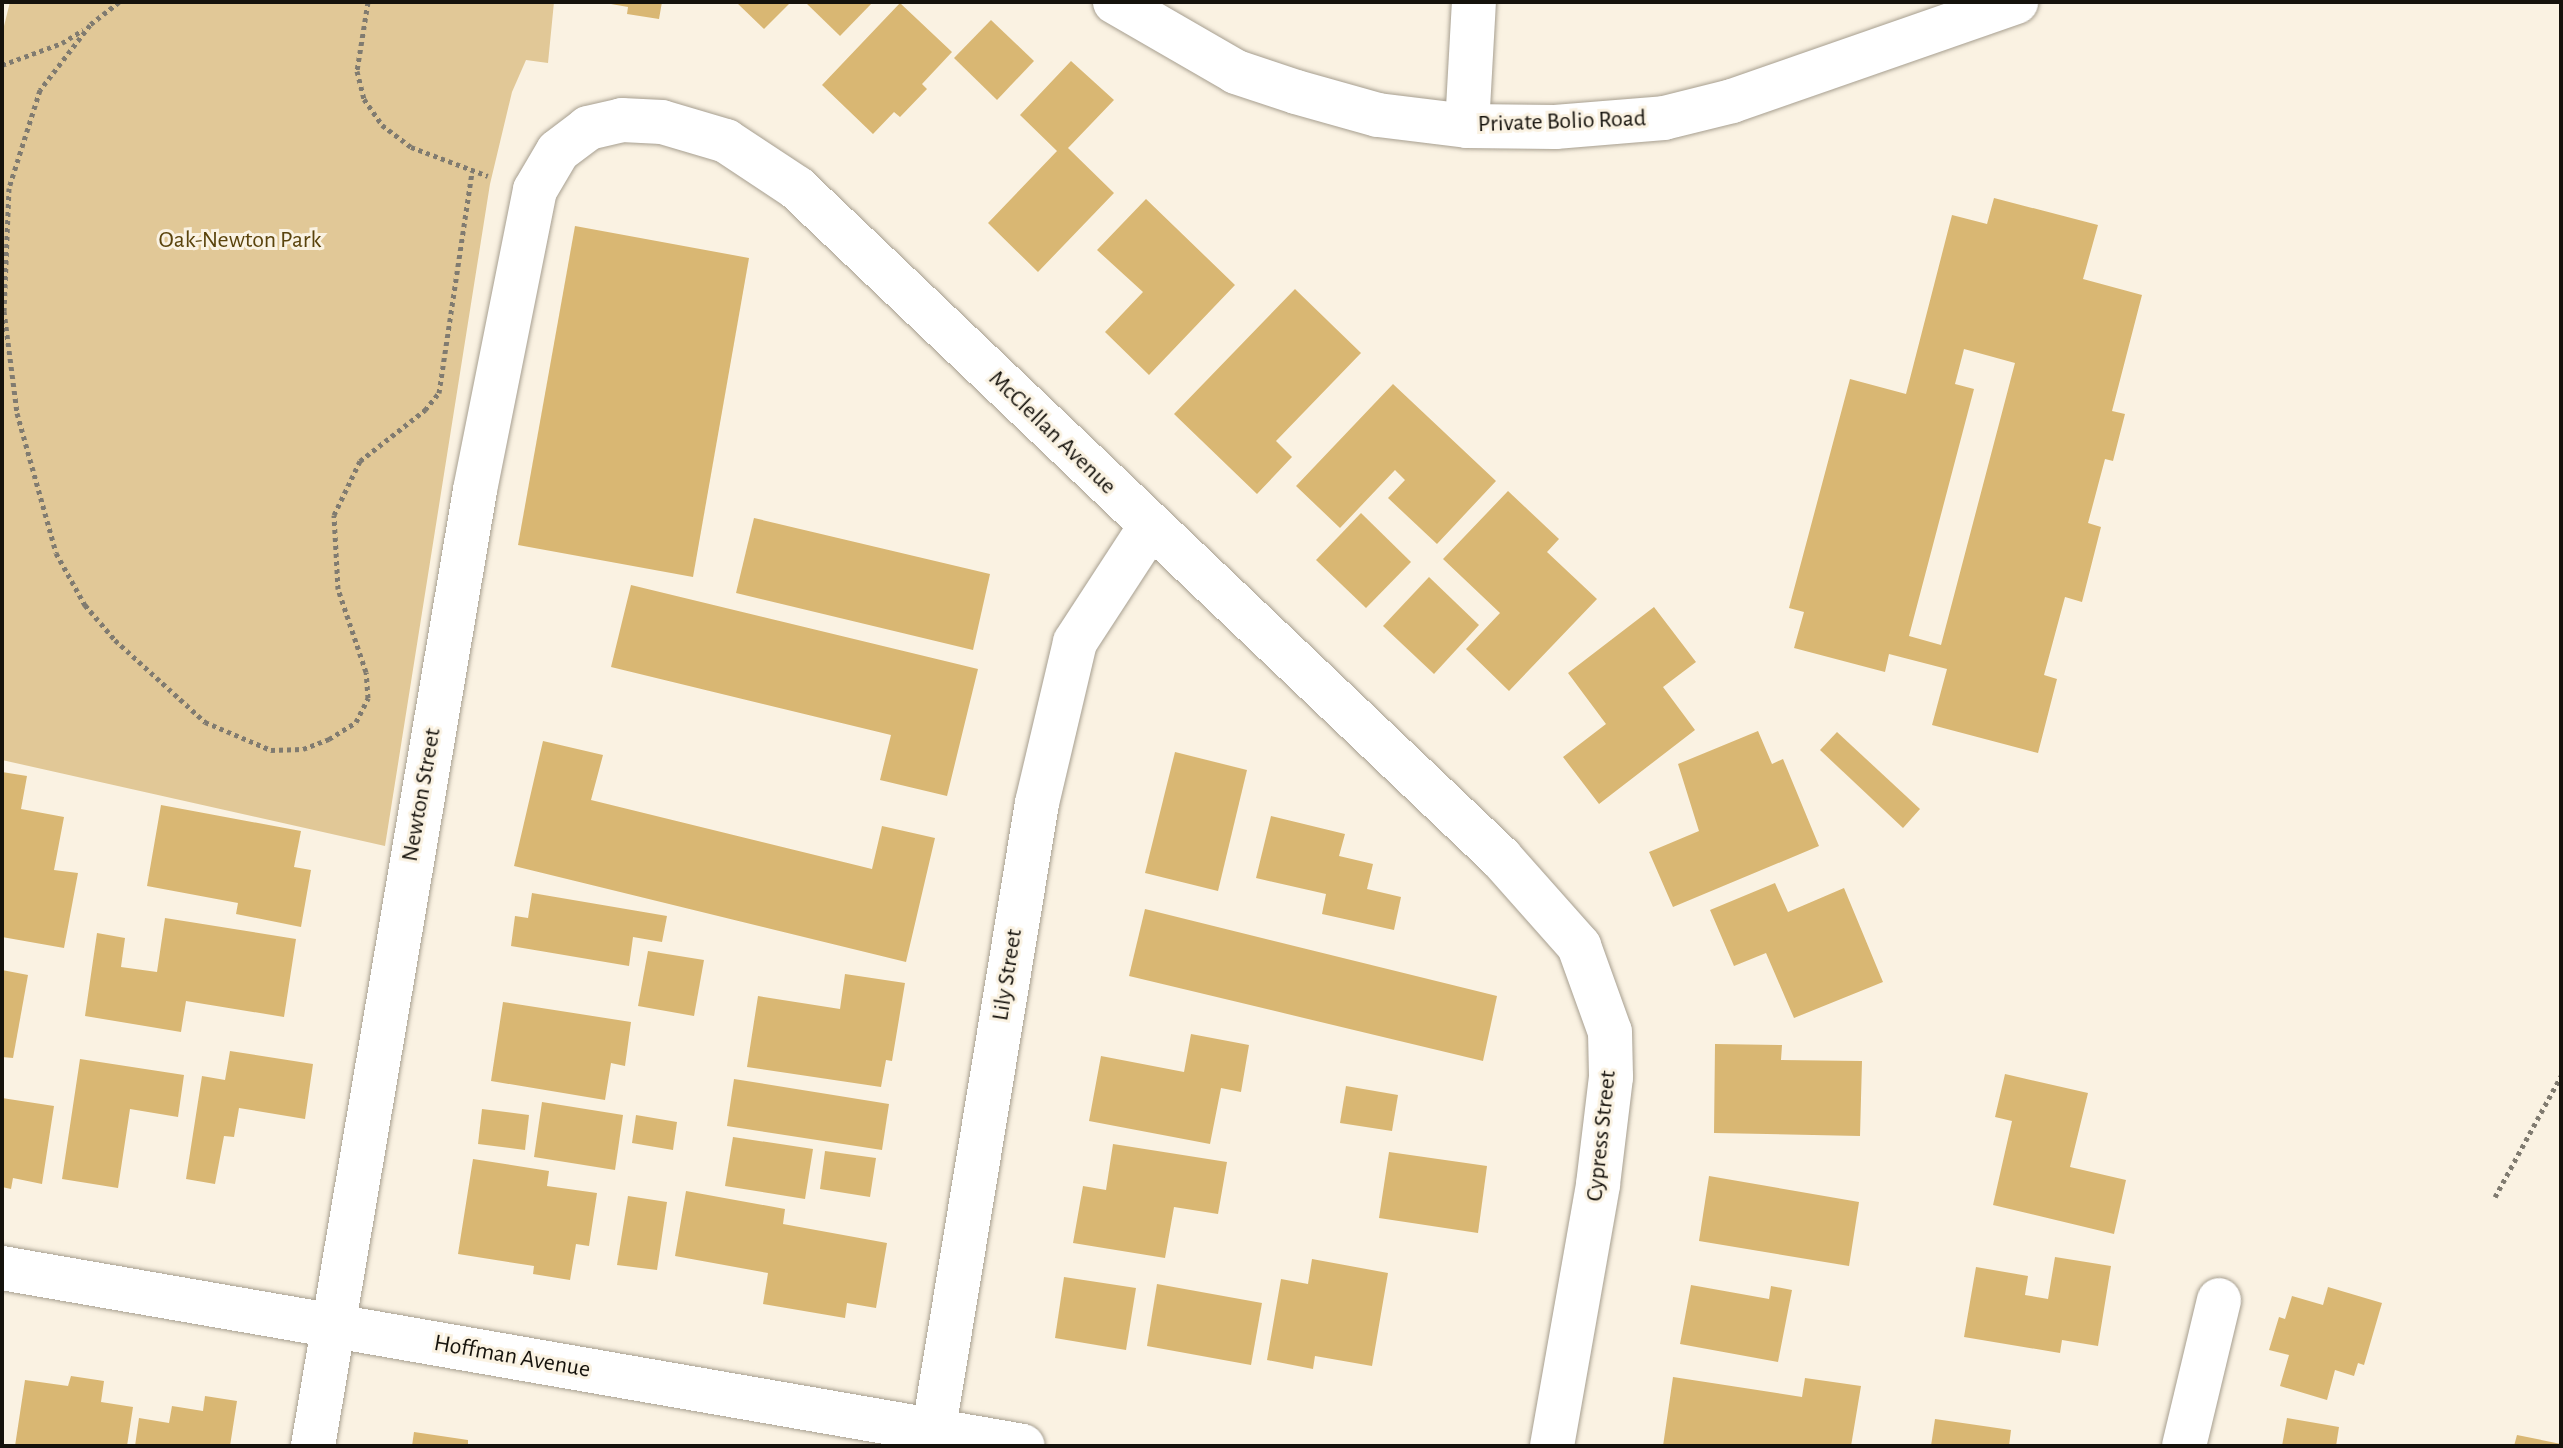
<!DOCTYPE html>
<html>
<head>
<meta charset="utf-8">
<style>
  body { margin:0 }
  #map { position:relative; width:2563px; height:1448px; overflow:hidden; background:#faf2e2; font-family:"Alegreya Sans",sans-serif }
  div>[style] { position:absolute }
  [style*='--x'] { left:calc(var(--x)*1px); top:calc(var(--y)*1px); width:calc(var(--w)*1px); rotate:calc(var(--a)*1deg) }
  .green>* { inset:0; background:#e1c897 }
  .building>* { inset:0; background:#d9b773 }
  .path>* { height:5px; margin-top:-2.5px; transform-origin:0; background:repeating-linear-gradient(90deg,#807b70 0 4px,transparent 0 8px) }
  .roads { filter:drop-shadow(0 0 2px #a79f90) drop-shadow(0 0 2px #a79f90) }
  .minor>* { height:44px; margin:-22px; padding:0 22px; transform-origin:22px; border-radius:22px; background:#fff }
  span { translate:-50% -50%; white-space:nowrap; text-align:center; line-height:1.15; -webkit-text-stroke:6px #faf2e2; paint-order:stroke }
  .street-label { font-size:24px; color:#15120c }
  .park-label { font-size:24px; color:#5a430c }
  .frame { position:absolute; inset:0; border:4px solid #15120c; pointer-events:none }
</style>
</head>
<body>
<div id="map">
  <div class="green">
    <i style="clip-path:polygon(10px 2px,554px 2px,548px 63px,526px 60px,512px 92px,490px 184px,385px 846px,2px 760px,2px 34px)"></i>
  </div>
  <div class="building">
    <i style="clip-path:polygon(662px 2px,659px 19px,627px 14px,628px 7px,611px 4px)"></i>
    <i style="clip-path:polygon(736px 2px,791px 2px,764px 29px)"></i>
    <i style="clip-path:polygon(805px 2px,873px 2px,840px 36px)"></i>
    <i style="clip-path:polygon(900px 3px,952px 52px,922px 84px,927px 89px,900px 117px,894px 112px,873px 134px,822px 85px)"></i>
    <i style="clip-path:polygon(991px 20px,1034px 61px,997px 100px,954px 58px)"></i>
    <i style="clip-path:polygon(1071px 61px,1114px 100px,1068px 148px,1114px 193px,1038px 272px,988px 223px,1057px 151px,1020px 115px)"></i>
    <i style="clip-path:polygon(evenodd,1994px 198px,2098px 225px,2083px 279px,2142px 295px,2112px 411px,2125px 414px,2113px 461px,2105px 459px,2088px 523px,2101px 527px,2082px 602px,2065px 597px,2044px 675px,2057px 679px,2038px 753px,1932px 725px,1947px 669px,1889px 654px,1885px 672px,1794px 648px,1804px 612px,1789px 608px,1850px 379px,1906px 394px,1952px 215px,1987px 224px,1994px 198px,1964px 349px,2015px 363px,1941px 645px,1909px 636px,1974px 389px,1955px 384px,1964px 349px)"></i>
    <i style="clip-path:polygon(1146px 199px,1235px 285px,1149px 375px,1105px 332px,1143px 292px,1097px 250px)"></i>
    <i style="clip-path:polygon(575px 226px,749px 258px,693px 577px,518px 545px)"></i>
    <i style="clip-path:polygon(1295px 289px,1361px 353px,1276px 441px,1292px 457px,1257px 494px,1174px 414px)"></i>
    <i style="clip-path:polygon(1393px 384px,1496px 481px,1437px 544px,1388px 498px,1405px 480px,1395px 470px,1340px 528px,1296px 486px)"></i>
    <i style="clip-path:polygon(1508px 491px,1559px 539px,1547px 552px,1597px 599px,1509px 691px,1466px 649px,1500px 613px,1443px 559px)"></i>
    <i style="clip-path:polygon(1361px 513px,1411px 562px,1366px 608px,1316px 560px)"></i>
    <i style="clip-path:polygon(754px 518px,990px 574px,973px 650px,736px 593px)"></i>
    <i style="clip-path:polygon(1429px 577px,1479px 625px,1434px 674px,1383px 626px)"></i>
    <i style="clip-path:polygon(631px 585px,978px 669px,947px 796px,880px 780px,891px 735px,611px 667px)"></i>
    <i style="clip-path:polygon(1654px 607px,1696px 662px,1663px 687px,1695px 730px,1599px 804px,1563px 757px,1606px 724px,1568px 673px)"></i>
    <i style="clip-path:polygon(1758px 731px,1772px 764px,1783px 759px,1819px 846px,1673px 907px,1649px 852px,1699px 831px,1678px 764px)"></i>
    <i style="clip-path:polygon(1837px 732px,1920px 809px,1903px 828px,1820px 750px)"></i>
    <i style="clip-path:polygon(543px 741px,603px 755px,591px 800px,872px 869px,882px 826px,935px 838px,906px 962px,514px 866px)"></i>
    <i style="clip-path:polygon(1175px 752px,1247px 770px,1218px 891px,1145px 873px)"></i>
    <i style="clip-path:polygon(2px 772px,27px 776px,21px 809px,64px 817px,54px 870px,78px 873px,64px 948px,2px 937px)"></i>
    <i style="clip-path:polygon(161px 805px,301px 831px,294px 867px,311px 870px,301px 927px,236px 914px,238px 903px,147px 886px)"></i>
    <i style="clip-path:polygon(1271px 816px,1345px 834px,1339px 856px,1373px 864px,1367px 889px,1401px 897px,1394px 930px,1322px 914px,1326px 894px,1256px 878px)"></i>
    <i style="clip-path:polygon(1775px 883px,1788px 912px,1844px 888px,1883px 982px,1794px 1018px,1766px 953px,1734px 966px,1710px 910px)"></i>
    <i style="clip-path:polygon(532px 893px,667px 916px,662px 942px,633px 937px,629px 966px,511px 946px,515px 916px,528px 918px)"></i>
    <i style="clip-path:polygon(1145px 909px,1497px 996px,1483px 1061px,1129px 976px)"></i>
    <i style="clip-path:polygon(165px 918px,296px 939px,284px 1017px,186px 1001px,181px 1032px,85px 1016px,97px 933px,125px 938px,121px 967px,157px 972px)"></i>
    <i style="clip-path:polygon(648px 951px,704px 960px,694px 1016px,638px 1006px)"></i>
    <i style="clip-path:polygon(2px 970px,28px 975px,13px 1058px,2px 1057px)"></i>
    <i style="clip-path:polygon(845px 974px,905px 983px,892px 1061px,886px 1060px,881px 1087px,747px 1067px,758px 996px,840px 1009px)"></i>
    <i style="clip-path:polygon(503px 1002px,631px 1022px,625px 1066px,611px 1063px,605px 1100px,491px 1081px)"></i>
    <i style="clip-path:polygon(1191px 1034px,1249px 1045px,1241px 1092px,1221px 1088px,1210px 1144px,1089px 1121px,1101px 1056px,1184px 1072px)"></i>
    <i style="clip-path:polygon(1715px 1044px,1782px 1045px,1781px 1060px,1862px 1061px,1860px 1136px,1714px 1133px)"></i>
    <i style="clip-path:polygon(230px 1051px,313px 1064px,305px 1119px,239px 1108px,234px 1137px,224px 1136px,215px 1184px,186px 1179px,202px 1076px,225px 1080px)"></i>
    <i style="clip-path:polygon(80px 1059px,184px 1075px,178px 1117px,130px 1109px,118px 1188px,62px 1179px)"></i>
    <i style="clip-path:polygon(2005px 1074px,2088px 1093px,2070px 1167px,2126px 1180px,2114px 1234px,1993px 1205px,2012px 1121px,1995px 1117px)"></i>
    <i style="clip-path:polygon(734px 1079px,889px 1104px,882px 1150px,727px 1126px)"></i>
    <i style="clip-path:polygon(1346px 1086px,1398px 1095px,1392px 1131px,1340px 1123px)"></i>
    <i style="clip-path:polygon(2px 1098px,54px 1106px,42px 1184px,13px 1178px,11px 1189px,2px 1187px)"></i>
    <i style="clip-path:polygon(542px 1102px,623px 1115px,615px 1170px,534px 1157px)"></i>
    <i style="clip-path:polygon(482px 1109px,529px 1115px,525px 1150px,478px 1144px)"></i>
    <i style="clip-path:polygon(636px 1115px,677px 1122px,673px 1150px,632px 1143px)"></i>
    <i style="clip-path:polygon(733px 1137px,813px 1149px,805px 1199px,725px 1186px)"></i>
    <i style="clip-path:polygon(1113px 1144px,1227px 1162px,1218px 1214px,1174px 1207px,1165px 1258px,1073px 1243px,1083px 1186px,1106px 1190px)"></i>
    <i style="clip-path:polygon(825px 1151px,876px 1158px,870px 1197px,820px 1189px)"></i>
    <i style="clip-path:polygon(1389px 1152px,1487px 1166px,1478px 1233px,1379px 1218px)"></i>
    <i style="clip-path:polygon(473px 1159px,549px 1171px,547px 1186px,597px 1193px,589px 1246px,576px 1244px,570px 1280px,533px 1274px,534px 1266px,458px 1254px)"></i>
    <i style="clip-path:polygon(1709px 1176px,1859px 1202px,1849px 1266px,1699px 1241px)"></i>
    <i style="clip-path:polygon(686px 1191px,785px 1209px,783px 1224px,887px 1243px,876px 1308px,847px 1303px,845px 1318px,763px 1304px,768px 1273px,675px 1256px)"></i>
    <i style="clip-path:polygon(628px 1196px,667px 1202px,657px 1270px,617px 1265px)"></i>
    <i style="clip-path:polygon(2055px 1257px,2111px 1266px,2098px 1346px,2062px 1340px,2060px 1353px,1964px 1337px,1976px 1267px,2028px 1276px,2025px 1295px,2048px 1299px)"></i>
    <i style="clip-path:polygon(1312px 1259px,1388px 1273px,1372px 1366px,1315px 1356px,1313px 1369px,1267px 1360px,1281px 1279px,1308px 1284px)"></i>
    <i style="clip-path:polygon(1064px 1277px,1136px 1288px,1126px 1350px,1055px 1338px)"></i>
    <i style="clip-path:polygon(1157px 1284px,1262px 1303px,1251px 1365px,1147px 1346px)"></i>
    <i style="clip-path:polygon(1691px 1285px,1769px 1299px,1771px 1286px,1792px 1290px,1778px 1362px,1680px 1344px)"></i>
    <i style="clip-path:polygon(2328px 1287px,2382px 1303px,2364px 1365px,2358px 1363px,2354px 1376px,2335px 1370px,2327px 1400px,2280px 1386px,2289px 1355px,2269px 1350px,2279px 1317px,2285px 1319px,2292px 1296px,2323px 1305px)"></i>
    <i style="clip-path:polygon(71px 1376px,104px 1381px,101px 1402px,133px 1407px,127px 1446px,15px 1446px,25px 1380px,68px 1386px)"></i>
    <i style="clip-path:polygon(1673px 1377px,1802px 1397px,1805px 1378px,1861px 1386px,1851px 1446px,1663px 1446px)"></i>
    <i style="clip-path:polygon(205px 1396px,237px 1401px,230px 1446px,135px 1446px,139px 1418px,169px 1423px,172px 1406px,203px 1411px)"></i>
    <i style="clip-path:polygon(2287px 1418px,2339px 1427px,2336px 1446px,2282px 1446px)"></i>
    <i style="clip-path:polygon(1935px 1419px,2011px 1430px,2009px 1446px,1931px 1446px)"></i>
    <i style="clip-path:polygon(414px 1432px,468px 1440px,468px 1446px,412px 1446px)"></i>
    <i style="clip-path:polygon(2517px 1435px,2561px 1444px,2561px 1446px,2514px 1446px)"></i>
  </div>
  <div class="path">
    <i style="--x:119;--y:2;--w:37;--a:142"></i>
    <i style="--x:90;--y:25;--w:82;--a:127.6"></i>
    <i style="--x:40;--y:90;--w:103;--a:107.6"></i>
    <i style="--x:9;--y:188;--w:123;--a:92.3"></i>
    <i style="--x:4;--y:311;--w:103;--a:82.7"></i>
    <i style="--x:17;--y:413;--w:145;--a:74.4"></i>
    <i style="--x:56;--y:553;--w:60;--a:60.9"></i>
    <i style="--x:85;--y:605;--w:46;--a:49.4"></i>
    <i style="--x:115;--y:640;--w:122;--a:42.3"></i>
    <i style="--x:205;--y:722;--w:72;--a:23"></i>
    <i style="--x:271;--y:750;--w:32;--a:-2"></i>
    <i style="--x:303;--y:749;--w:28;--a:-21"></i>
    <i style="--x:329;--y:739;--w:32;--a:-32"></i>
    <i style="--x:356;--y:722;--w:27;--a:-63"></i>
    <i style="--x:368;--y:698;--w:26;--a:-94"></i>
    <i style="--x:366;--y:672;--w:88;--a:-108.6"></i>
    <i style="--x:338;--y:589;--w:74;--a:-93.1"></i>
    <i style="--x:334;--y:515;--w:60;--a:-64.3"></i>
    <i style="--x:360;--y:461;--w:83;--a:-38.1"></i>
    <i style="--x:425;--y:410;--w:22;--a:-51"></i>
    <i style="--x:439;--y:393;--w:224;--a:-81.5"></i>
    <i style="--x:368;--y:2;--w:70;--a:99.1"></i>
    <i style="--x:357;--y:71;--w:29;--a:76"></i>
    <i style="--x:364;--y:99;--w:32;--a:55"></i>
    <i style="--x:382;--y:125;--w:36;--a:37"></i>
    <i style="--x:411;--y:147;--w:82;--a:20.6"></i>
    <i style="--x:2;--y:65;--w:64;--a:-20.1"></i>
    <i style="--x:62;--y:43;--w:25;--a:-32"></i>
    <i style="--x:2495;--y:1197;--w:138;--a:-61.4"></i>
  </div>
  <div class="roads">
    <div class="minor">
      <i style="--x:1115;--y:2;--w:140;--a:30"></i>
      <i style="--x:1236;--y:72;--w:63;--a:18.4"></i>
      <i style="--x:1296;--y:92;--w:85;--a:15.7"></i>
      <i style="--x:1378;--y:115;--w:90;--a:7"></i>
      <i style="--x:1467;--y:126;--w:88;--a:0.7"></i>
      <i style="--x:1555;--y:127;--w:109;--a:-4.7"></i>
      <i style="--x:1664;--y:118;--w:70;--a:-14"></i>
      <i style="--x:1732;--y:101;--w:301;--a:-19.2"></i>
      <i style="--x:1467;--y:126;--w:124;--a:-86.8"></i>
      <i style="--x:2;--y:1268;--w:1036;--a:9.89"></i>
      <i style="--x:313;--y:1446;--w:970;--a:-80.38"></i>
      <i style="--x:475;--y:490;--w:306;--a:-78.7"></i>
      <i style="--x:535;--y:190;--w:45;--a:-59.5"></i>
      <i style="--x:558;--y:151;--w:38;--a:-37"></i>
      <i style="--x:588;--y:128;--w:35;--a:-13"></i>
      <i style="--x:622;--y:120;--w:40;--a:2.9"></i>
      <i style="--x:662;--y:122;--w:67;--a:16.5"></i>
      <i style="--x:726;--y:141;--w:85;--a:33.5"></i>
      <i style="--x:797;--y:188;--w:972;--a:43.58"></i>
      <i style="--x:1501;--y:858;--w:118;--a:48.4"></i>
      <i style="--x:1579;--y:946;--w:91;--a:70.2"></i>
      <i style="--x:1610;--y:1032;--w:45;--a:88.7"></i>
      <i style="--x:1611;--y:1077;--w:109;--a:96.9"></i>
      <i style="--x:1598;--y:1185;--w:265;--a:100"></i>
      <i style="--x:931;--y:1446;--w:652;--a:-80.64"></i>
      <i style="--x:1037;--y:803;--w:165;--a:-76.7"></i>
      <i style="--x:1075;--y:642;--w:137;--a:-56.9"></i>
      <i style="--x:2184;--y:1446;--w:150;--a:-76.5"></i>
    </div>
  </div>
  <div class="street-label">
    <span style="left:1562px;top:122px;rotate:-2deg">Private Bolio Road</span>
    <span style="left:1052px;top:433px;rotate:44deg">McClellan Avenue</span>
    <span style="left:422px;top:795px;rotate:-80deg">Newton Street</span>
    <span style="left:1008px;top:975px;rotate:-81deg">Lily Street</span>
    <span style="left:1602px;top:1136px;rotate:-84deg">Cypress Street</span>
    <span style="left:512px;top:1357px;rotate:10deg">Hoffman Avenue</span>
  </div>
  <div class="park-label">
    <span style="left:240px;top:241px">Oak-Newton Park</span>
  </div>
  <div class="frame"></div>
</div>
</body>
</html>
